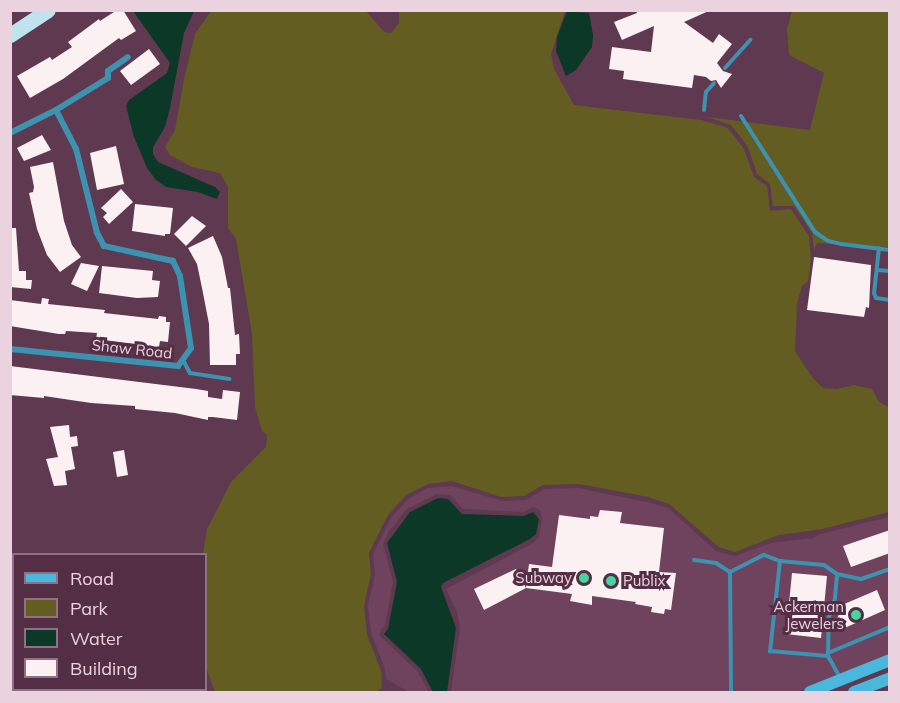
<!DOCTYPE html>
<html>
<head>
<meta charset="utf-8">
<style>
  body { margin:0 }
  #map { position:relative; width:900px; height:703px; overflow:hidden; background:#5f3950; font-family:Mulish,sans-serif }
  div>[style] { position:absolute }
  [style*='--x'] { left:calc(var(--x)*1px); top:calc(var(--y)*1px); width:calc(var(--w)*1px); rotate:calc(var(--a)*1deg) }
  .built>* { inset:0; background:#6f425d }
  .green>* { inset:0; background:#635d21 }
  .water>* { inset:0; background:#0b3827 }
  .building>* { inset:0; background:#fbf0f2 }
  .service>* { height:4px; margin:-2px; padding:0 2px; transform-origin:2px; border-radius:2px; background:#3c92af }
  .minor>* { height:6px; margin:-3px; padding:0 3px; transform-origin:3px; border-radius:3px; background:#3c92af }
  .secondary>* { height:12px; margin:-6px; padding:0 6px; transform-origin:6px; border-radius:6px; background:#4ab8dd }
  .motorway>* { height:15px; margin:-7.5px; padding:0 7.5px; transform-origin:7.5px; border-radius:7.5px; background:#c0e3f0 }
  .dots>* { width:16px; height:16px; translate:-50% -50%; box-sizing:border-box; border:3px solid #542e45; border-radius:50% }
  span { translate:-50% -50%; white-space:nowrap; text-align:center; line-height:1.15; -webkit-text-stroke:6px #542e45; paint-order:stroke }
  .street-label { font-size:15px; color:#ead2df }
  .poi-label { font-size:15px; color:#ead2df }
  .right { translate:-100% -50%; text-align:right }
  .left { translate:0 -50%; text-align:left }
  .frame { position:absolute; inset:0; border:12px solid #ead2df; pointer-events:none }
  .legend { position:absolute; left:12px; top:553px; width:195px; height:138px; box-sizing:border-box; background:#542e45; border:2px solid #907083; margin:0; padding:8px 10px; list-style:none; font-size:18px; color:#ead2df }
  .legend li { display:flex; align-items:center; gap:12px; height:30px }
  .legend b { width:30px; border:2px solid #907083 }
</style>
</head>
<body>
<div id="map">
  <div class="built">
    <i style="clip-path:polygon(452px 486px,502px 501px,526px 500px,544px 489px,578px 488px,647px 502px,668px 508px,716px 551px,735px 556px,771px 543px,813px 538px,820px 534px,889px 517px,889px 655px,797px 692px,451px 692px,460px 628px,457px 612px,446px 589px,533px 543px,539px 537px,542px 517px,540px 510px,534px 507px,523px 512px,463px 509px,450px 495px,437px 494px,407px 509px,389px 531px,383px 544px,393px 582px,385px 626px,381px 629px,380px 636px,418px 672px,429px 692px,409px 692px,386px 679px,385px 669px,371px 633px,368px 606px,375px 575px,373px 554px,391px 518px,408px 499px,428px 488px)"></i>
  </div>
  <div class="green">
    <i style="clip-path:polygon(211px 11px,366px 11px,384px 32px,391px 33px,399px 23px,399px 11px,565px 11px,551px 54px,554px 69px,574px 105px,701px 120px,728px 128px,744px 149px,754px 177px,767px 186px,770px 211px,791px 209px,809px 236px,811px 261px,808px 281px,802px 286px,797px 304px,795px 351px,813px 378px,823px 388px,837px 389px,854px 385px,872px 389px,879px 402px,889px 407px,889px 512px,822px 529px,779px 535px,735px 552px,719px 547px,669px 504px,648px 497px,579px 484px,543px 485px,524px 496px,501px 497px,452px 481px,428px 484px,406px 495px,388px 515px,369px 553px,371px 574px,364px 606px,367px 634px,381px 671px,382px 688px,375px 692px,215px 692px,206px 667px,206px 554px,203px 554px,207px 529px,231px 482px,266px 447px,267px 435px,262px 431px,255px 407px,252px 334px,236px 239px,228px 228px,228px 187px,220px 173px,192px 167px,170px 155px,165px 147px,175px 130px,184px 79px,195px 34px)"></i>
    <i style="clip-path:polygon(792px 11px,889px 11px,889px 247px,817px 243px,814px 250px,812px 233px,794px 206px,773px 206px,770px 184px,757px 174px,748px 147px,731px 125px,707px 117px,810px 130px,824px 73px,789px 55px,787px 29px)"></i>
  </div>
  <div class="water">
    <i style="clip-path:polygon(133px 11px,194px 11px,184px 33px,170px 108px,165px 127px,153px 147px,153px 154px,158px 162px,215px 187px,220px 192px,217px 199px,198px 192px,166px 187px,156px 180px,147px 168px,134px 137px,126px 106px,129px 100px,167px 73px,170px 63px)"></i>
    <i style="clip-path:polygon(567px 11px,589px 13px,593px 35px,592px 47px,576px 70px,566px 76px,556px 51px,557px 37px)"></i>
    <i style="clip-path:polygon(438px 498px,448px 499px,462px 514px,524px 516px,533px 512px,539px 519px,536px 534px,530px 539px,443px 583px,441px 587px,456px 628px,447px 692px,433px 692px,421px 669px,384px 634px,388px 629px,397px 582px,387px 543px,410px 512px)"></i>
  </div>
  <div class="building">
    <i style="clip-path:polygon(117px 10px,123px 10px,136px 31px,121px 40px,119px 38px,63px 79px,30px 98px,17px 76px,50px 57px,52px 60px,72px 47px,68px 42px,99px 19px,100px 21px)"></i>
    <i style="clip-path:polygon(636px 10px,711px 10px,684px 22px,713px 43px,719px 34px,732px 44px,717px 63px,723px 71px,732px 74px,721px 88px,716px 80px,711px 81px,706px 77px,694px 75px,692px 88px,623px 79px,624px 71px,609px 69px,612px 47px,651px 52px,654px 26px,622px 40px,614px 22px,637px 13px)"></i>
    <i style="clip-path:polygon(149px 49px,160px 64px,131px 85px,120px 71px)"></i>
    <i style="clip-path:polygon(42px 135px,51px 150px,24px 161px,17px 148px)"></i>
    <i style="clip-path:polygon(116px 146px,124px 184px,97px 190px,90px 153px)"></i>
    <i style="clip-path:polygon(53px 162px,64px 221px,72px 245px,81px 257px,60px 272px,47px 255px,37px 229px,29px 193px,33px 192px,34px 187px,30px 167px)"></i>
    <i style="clip-path:polygon(121px 189px,133px 202px,109px 224px,103px 217px,107px 213px,101px 208px)"></i>
    <i style="clip-path:polygon(135px 204px,173px 208px,170px 234px,165px 234px,165px 236px,132px 231px)"></i>
    <i style="clip-path:polygon(192px 216px,206px 226px,186px 246px,174px 234px)"></i>
    <i style="clip-path:polygon(10px 228px,16px 228px,19px 271px,26px 271px,26px 280px,32px 280px,31px 289px,10px 287px)"></i>
    <i style="clip-path:polygon(213px 236px,222px 257px,228px 288px,230px 288px,235px 335px,239px 334px,240px 354px,236px 354px,236px 365px,210px 365px,209px 324px,202px 288px,197px 264px,188px 248px)"></i>
    <i style="clip-path:polygon(814px 257px,871px 265px,869px 308px,866px 307px,864px 317px,807px 310px)"></i>
    <i style="clip-path:polygon(81px 263px,99px 266px,87px 291px,71px 284px)"></i>
    <i style="clip-path:polygon(102px 266px,153px 271px,152px 280px,160px 281px,158px 297px,137px 298px,99px 293px)"></i>
    <i style="clip-path:polygon(42px 298px,49px 299px,48px 304px,105px 310px,104px 313px,158px 319px,159px 316px,166px 317px,166px 322px,170px 322px,168px 342px,160px 341px,159px 347px,96px 339px,97px 333px,66px 331px,65px 334px,59px 334px,10px 326px,10px 300px,41px 304px)"></i>
    <i style="clip-path:polygon(10px 366px,196px 389px,208px 391px,208px 397px,222px 399px,223px 390px,240px 392px,237px 420px,213px 417px,208px 417px,208px 420px,175px 413px,135px 409px,135px 406px,91px 403px,44px 396px,44px 398px,10px 395px)"></i>
    <i style="clip-path:polygon(69px 425px,70px 437px,77px 436px,78px 446px,71px 447px,75px 469px,65px 471px,67px 485px,54px 486px,46px 459px,58px 457px,50px 427px)"></i>
    <i style="clip-path:polygon(124px 450px,128px 475px,117px 477px,113px 452px)"></i>
    <i style="clip-path:polygon(600px 510px,622px 512px,620px 523px,664px 528px,659px 572px,676px 573px,671px 610px,665px 609px,664px 614px,651px 612px,652px 607px,635px 604px,636px 602px,592px 596px,592px 605px,570px 601px,572px 594px,526px 588px,484px 610px,474px 589px,516px 569px,526px 588px,529px 564px,552px 567px,559px 515px,590px 519px,590px 516px,598px 517px)"></i>
    <i style="clip-path:polygon(890px 530px,890px 553px,851px 567px,843px 546px)"></i>
    <i style="clip-path:polygon(792px 573px,827px 576px,821px 638px,786px 634px)"></i>
    <i style="clip-path:polygon(877px 590px,885px 610px,840px 630px,836px 622px,842px 605px)"></i>
  </div>
  <div class="service">
    <i style="--x:725;--y:68;--w:38;--a:-48"></i>
    <i style="--x:704;--y:110;--w:18;--a:-84"></i>
    <i style="--x:706;--y:92;--w:12;--a:-48"></i>
    <i style="--x:741;--y:116;--w:138;--a:57.5"></i>
    <i style="--x:815;--y:232;--w:16;--a:35"></i>
    <i style="--x:828;--y:241;--w:13;--a:13"></i>
    <i style="--x:841;--y:244;--w:49;--a:7"></i>
    <i style="--x:879;--y:248;--w:45;--a:96.3"></i>
    <i style="--x:874;--y:293;--w:5;--a:68"></i>
    <i style="--x:876;--y:298;--w:14;--a:8"></i>
    <i style="--x:877;--y:270;--w:13;--a:4"></i>
    <i style="--x:183;--y:360;--w:15;--a:62"></i>
    <i style="--x:190;--y:373;--w:40;--a:8.5"></i>
    <i style="--x:694;--y:560;--w:22;--a:8"></i>
    <i style="--x:716;--y:563;--w:17;--a:33"></i>
    <i style="--x:730;--y:572;--w:38;--a:-27"></i>
    <i style="--x:764;--y:555;--w:17;--a:21"></i>
    <i style="--x:780;--y:561;--w:91;--a:96.3"></i>
    <i style="--x:770;--y:651;--w:58;--a:4.9"></i>
    <i style="--x:828;--y:656;--w:23;--a:61"></i>
    <i style="--x:780;--y:561;--w:44;--a:5.2"></i>
    <i style="--x:824;--y:565;--w:16;--a:35"></i>
    <i style="--x:837;--y:574;--w:25;--a:12"></i>
    <i style="--x:861;--y:579;--w:31;--a:-19"></i>
    <i style="--x:730;--y:572;--w:120;--a:89.5"></i>
    <i style="--x:10;--y:642;--w:4;--a:0"></i>
    <i style="--x:828;--y:653;--w:67;--a:-22.8"></i>
    <i style="--x:828;--y:656;--w:39;--a:-89"></i>
    <i style="--x:829;--y:617;--w:20;--a:-72"></i>
    <i style="--x:835;--y:598;--w:24;--a:-85"></i>
  </div>
  <div class="minor">
    <i style="--x:10;--y:133;--w:51;--a:-26.6"></i>
    <i style="--x:56;--y:110;--w:61;--a:-31.6"></i>
    <i style="--x:108;--y:78;--w:7;--a:-90"></i>
    <i style="--x:108;--y:71;--w:24;--a:-35"></i>
    <i style="--x:10;--y:349;--w:169;--a:5.8"></i>
    <i style="--x:178;--y:366;--w:22;--a:-54"></i>
    <i style="--x:191;--y:348;--w:73;--a:-98.7"></i>
    <i style="--x:180;--y:276;--w:17;--a:-115"></i>
    <i style="--x:173;--y:261;--w:71;--a:-167.7"></i>
    <i style="--x:104;--y:246;--w:15;--a:-118"></i>
    <i style="--x:97;--y:233;--w:87;--a:-104"></i>
    <i style="--x:76;--y:149;--w:44;--a:-117.1"></i>
  </div>
  <div class="secondary">
    <i style="--x:810;--y:692;--w:86;--a:-21.8"></i>
    <i style="--x:854;--y:692;--w:39;--a:-21"></i>
  </div>
  <div class="motorway">
    <i style="--x:10;--y:35;--w:45;--a:-33.3"></i>
  </div>
  <div class="dots">
    <i style="left:584px;top:578px;background:#47d49d"></i>
    <i style="left:611px;top:581px;background:#47d49d"></i>
    <i style="left:856px;top:615px;background:#47d49d"></i>
  </div>
  <div class="street-label">
    <span style="left:132px;top:349px;rotate:6deg">Shaw Road</span>
  </div>
  <div class="poi-label">
    <span class="right" style="left:572px;top:578px">Subway</span>
    <span class="left" style="left:623px;top:581px">Publix</span>
    <span class="right" style="left:844px;top:615px">Ackerman<br>Jewelers</span>
  </div>
  <div class="frame"></div>
  <ul class="legend">
  <li><b style="height:8px;background:#4ab8dd"></b>Road</li>
  <li><b style="height:16px;background:#635d21"></b>Park</li>
  <li><b style="height:16px;background:#0b3827"></b>Water</li>
  <li><b style="height:16px;background:#fbf0f2"></b>Building</li>
  </ul>
</div>
</body>
</html>
